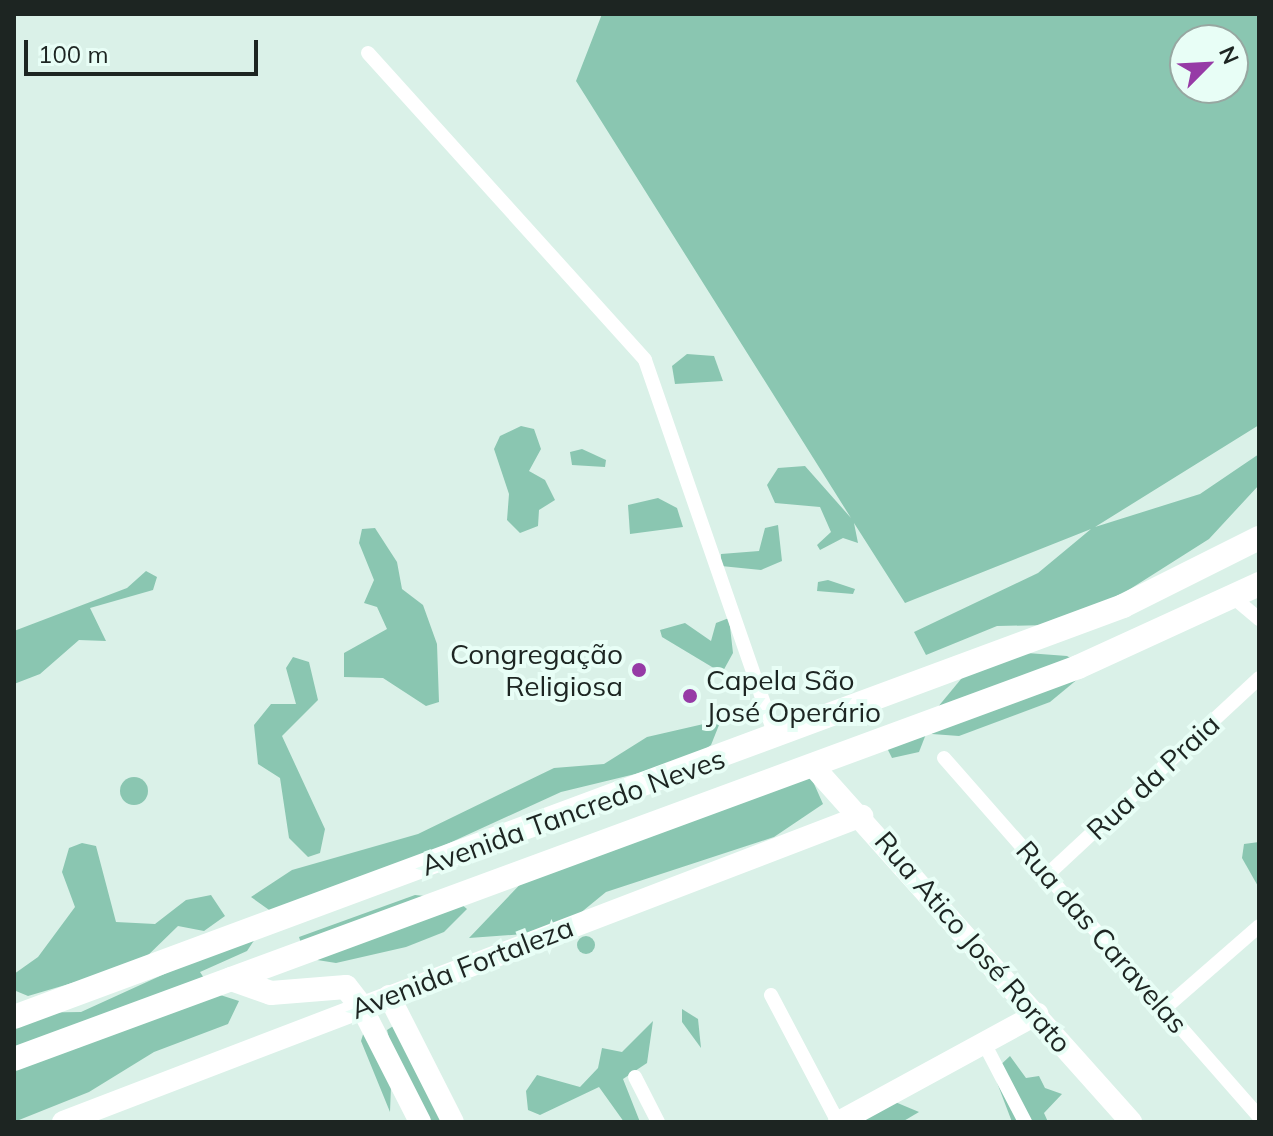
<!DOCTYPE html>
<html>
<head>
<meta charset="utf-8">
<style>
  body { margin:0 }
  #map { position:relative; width:1273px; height:1136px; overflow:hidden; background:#daf1e8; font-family:Mulish,sans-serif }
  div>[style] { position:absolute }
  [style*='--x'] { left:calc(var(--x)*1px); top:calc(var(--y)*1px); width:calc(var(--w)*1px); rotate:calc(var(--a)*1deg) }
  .green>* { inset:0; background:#8ac6b1 }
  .round { border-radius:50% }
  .street>* { height:14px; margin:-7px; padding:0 7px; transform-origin:7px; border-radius:7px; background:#fff }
  .secondary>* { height:22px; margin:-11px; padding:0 11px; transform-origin:11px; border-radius:11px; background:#fff }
  .primary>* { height:24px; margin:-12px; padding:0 12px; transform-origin:12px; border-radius:12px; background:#fff }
  .dots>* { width:22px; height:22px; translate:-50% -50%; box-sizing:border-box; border:4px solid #e8fef6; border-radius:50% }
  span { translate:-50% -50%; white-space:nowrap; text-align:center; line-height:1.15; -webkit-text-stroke:8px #e8fef6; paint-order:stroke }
  .poi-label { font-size:28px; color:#1d2522 }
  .right { translate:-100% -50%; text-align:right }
  .left { translate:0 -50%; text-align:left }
  .street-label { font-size:28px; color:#1d2522 }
  .frame { position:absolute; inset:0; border:16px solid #1d2522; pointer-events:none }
  .north { position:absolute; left:1169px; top:24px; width:80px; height:80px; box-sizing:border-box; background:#e8fef6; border:2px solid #97a7a1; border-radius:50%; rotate:66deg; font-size:22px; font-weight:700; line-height:32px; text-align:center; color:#1d2522 }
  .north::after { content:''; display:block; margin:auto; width:28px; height:36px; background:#963ba6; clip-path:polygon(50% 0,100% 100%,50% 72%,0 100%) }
  .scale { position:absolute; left:24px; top:40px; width:234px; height:36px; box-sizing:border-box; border:4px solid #1d2522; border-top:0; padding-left:10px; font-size:24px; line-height:28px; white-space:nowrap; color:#1d2522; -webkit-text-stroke:6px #e8fef6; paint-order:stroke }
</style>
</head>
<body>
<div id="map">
  <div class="green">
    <i style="clip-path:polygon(evenodd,602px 14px,1259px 14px,1259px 425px,1095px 527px,1200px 494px,1259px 454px,1259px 485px,1209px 539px,1097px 610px,1049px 625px,997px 626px,926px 655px,914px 632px,1038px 573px,1091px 529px,905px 603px,854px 523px,858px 543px,843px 538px,820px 550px,817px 545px,831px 532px,820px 507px,775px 503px,767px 485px,778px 468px,805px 466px,851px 518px,576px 81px,602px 14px,1185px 40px,1233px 40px,1233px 88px,1185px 88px,1185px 40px)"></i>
    <i style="clip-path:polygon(687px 354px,714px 356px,723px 381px,675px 384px,672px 366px)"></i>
    <i style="clip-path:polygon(521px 426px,534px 429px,541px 449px,529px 471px,545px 480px,555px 500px,539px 510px,538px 526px,520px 533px,507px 520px,509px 494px,494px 449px,500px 436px)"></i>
    <i style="clip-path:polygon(582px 449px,606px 460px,605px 467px,572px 465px,570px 452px)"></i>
    <i style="clip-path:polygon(658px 498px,677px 508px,683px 527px,630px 534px,628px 505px)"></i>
    <i style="clip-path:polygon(778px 525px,782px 561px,761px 570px,721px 566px,721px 554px,759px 551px,765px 528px)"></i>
    <i style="clip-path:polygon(375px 528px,397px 562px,402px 589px,423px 605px,437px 644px,439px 702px,426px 706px,383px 678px,344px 677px,344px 653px,387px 629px,377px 607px,364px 603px,374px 580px,359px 543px,362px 529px)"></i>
    <i style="clip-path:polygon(146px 571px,157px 577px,153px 590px,90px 608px,106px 641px,79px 640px,40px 674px,14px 684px,14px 631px,127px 588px)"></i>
    <i style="clip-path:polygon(828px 580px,855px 589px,853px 594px,817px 591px,818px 582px)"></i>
    <i style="clip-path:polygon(729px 618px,733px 653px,722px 673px,662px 637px,660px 630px,685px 623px,711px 641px,716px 623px)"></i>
    <i style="clip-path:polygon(1027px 653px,1067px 656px,1082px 665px,1079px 678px,1050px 702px,959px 736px,932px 734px,923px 725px,966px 673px)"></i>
    <i style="clip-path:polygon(293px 657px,309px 662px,318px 700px,282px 736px,325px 829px,320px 853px,308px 857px,289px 838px,280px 778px,258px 764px,254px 725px,271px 704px,296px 704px,286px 668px)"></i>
    <i style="clip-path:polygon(721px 720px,711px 745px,689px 761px,561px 792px,397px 867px,272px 912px,251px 897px,292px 870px,418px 834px,554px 768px,604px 764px,647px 737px)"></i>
    <i style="clip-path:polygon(926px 734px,919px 752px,892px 758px,886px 746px)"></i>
    <i style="clip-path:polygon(811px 777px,823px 804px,774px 837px,606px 892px,573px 919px,537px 933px,469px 938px,530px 874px)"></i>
    <i class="round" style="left:120px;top:777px;width:28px;height:28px"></i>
    <i style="clip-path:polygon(1259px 842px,1259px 888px,1242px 858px,1244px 844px)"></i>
    <i style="clip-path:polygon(82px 843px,96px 846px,116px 922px,155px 924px,186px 900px,211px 895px,225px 916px,204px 931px,178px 926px,140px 963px,28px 996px,16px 991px,14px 974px,38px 957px,75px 907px,62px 872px,69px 848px)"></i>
    <i style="clip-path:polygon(415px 895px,455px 899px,467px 909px,444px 932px,406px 947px,336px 963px,311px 959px,303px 949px,299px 937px)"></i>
    <i style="clip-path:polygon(261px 930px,247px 951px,200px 972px,214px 993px,239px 1001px,228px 1024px,154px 1052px,89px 1092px,14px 1122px,14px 1013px,81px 1012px)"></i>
    <i class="round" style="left:577px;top:936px;width:18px;height:18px"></i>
    <i style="clip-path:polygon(682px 1009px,698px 1019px,701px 1048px,682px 1022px)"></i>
    <i style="clip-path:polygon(653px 1021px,647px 1063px,623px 1079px,640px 1122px,624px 1122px,599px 1087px,540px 1115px,528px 1110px,526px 1091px,537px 1075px,580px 1087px,598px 1068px,602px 1048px,622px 1052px)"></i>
    <i style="clip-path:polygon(398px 1023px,448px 1122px,430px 1122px,391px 1087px,390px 1112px,361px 1041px,365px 1028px,390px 1042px,387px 1030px)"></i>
    <i style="clip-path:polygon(1010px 1056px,1026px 1078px,1039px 1076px,1045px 1088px,1062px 1094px,1044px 1113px,1048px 1122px,1012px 1122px,993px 1072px)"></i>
    <i style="clip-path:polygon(888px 1099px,919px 1112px,902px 1122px,858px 1122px)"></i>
  </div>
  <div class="street">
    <i style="--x:368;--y:53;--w:413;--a:47.9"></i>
    <i style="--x:645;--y:360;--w:400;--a:70.9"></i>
    <i style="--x:1234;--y:598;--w:33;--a:40"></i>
    <i style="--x:944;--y:758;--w:478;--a:48.7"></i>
    <i style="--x:1047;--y:875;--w:289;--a:-42.9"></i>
    <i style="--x:771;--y:995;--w:144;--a:62.2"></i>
    <i style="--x:1164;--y:1009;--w:126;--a:-41.1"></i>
    <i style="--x:985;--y:1045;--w:87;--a:62.5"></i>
    <i style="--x:635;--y:1077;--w:51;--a:62.9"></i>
  </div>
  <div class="secondary">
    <i style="--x:812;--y:765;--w:479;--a:48.2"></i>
    <i style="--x:389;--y:996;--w:141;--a:63.1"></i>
    <i style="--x:361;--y:1006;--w:130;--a:63"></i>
    <i style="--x:63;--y:1122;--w:856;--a:-20.96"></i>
    <i style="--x:839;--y:1122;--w:226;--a:-28.6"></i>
  </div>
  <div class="primary">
    <i style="--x:231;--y:979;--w:42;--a:19.3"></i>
    <i style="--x:271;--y:993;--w:75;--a:-4.6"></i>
    <i style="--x:346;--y:987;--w:24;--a:52"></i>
    <i style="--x:14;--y:1017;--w:1183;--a:-20.33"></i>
    <i style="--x:1123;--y:606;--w:152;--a:-26.6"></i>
    <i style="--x:14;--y:1059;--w:1134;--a:-20.22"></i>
    <i style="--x:1078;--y:667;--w:199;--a:-24.6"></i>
  </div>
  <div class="dots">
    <i style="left:639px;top:670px;background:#963ba6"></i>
    <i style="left:690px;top:696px;background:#963ba6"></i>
  </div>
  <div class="poi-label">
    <span class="right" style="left:623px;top:670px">Congregação<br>Religiosa</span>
    <span class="left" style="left:706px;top:696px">Capela São<br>José Operário</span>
  </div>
  <div class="street-label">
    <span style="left:1153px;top:777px;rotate:-43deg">Rua da Praia</span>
    <span style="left:573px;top:812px;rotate:-20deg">Avenida Tancredo Neves</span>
    <span style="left:1102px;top:937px;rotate:49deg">Rua das Caravelas</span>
    <span style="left:973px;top:942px;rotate:49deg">Rua Atico José Rorato</span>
    <span style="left:462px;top:968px;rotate:-21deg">Avenida Fortaleza</span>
  </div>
  <div class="frame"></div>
  <div class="north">N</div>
  <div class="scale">100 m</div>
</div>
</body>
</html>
